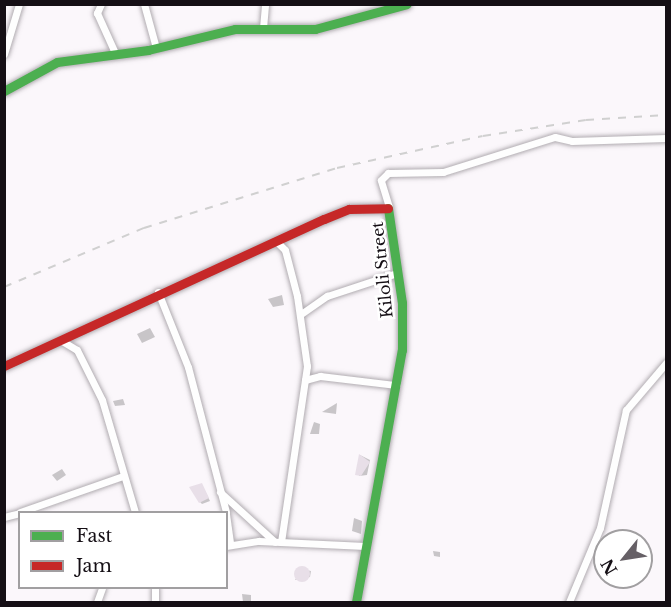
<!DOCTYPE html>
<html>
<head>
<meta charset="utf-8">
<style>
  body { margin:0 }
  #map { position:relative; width:671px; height:607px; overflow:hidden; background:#fbf7fb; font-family:"Libre Baskerville",serif }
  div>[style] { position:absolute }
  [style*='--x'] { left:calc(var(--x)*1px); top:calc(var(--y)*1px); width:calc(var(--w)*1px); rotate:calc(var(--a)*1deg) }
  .shadow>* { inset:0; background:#0003 }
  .building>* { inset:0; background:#e8dfe8 }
  .round { border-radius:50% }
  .roads { filter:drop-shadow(0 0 2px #b1acb1) drop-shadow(0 0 2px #b1acb1) }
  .street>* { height:7px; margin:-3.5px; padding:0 3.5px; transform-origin:3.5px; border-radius:3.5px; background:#fefefe }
  .fast>* { height:9px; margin:-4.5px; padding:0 4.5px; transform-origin:4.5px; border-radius:4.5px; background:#4caf50 }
  .jam>* { height:9px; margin:-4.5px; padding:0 4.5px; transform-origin:4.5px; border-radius:4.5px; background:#c62828 }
  .rail>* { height:2px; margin-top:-1px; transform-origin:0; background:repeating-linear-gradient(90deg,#d0d0d0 0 8px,transparent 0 16px) }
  span { translate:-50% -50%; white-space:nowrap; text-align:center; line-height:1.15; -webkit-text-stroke:5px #fff; paint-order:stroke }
  .street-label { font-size:16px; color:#150f15 }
  .frame { position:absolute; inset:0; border:6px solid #150f15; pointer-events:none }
  .legend { position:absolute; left:18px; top:511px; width:210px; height:78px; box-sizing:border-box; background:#fff; border:2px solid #a19fa1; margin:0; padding:8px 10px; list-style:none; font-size:18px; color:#150f15 }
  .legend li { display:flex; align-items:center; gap:12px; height:30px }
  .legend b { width:30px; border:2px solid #a19fa1 }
  .north { position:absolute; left:593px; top:529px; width:60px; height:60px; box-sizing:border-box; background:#fff; border:2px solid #a19fa1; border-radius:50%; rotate:240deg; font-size:16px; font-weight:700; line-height:24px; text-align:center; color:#150f15 }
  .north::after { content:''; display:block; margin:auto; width:21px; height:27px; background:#666066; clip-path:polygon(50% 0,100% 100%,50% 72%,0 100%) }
</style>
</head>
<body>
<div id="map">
  <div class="shadow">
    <i style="clip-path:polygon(282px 295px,284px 305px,273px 307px,268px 299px)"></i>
    <i style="clip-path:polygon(150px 328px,155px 337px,142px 343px,137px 334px)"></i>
    <i style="clip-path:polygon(123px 399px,125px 405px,115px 406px,113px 401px)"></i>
    <i style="clip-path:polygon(337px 403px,336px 414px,322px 412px)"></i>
    <i style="clip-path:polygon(314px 422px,320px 424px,319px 434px,310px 434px)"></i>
    <i style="clip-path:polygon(360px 455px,370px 460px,367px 475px,359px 476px)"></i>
    <i style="clip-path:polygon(62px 469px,66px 475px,57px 481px,52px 475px)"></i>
    <i style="clip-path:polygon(202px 485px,210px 501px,202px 504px,200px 502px)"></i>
    <i style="clip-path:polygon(354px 518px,362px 521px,361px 534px,352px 531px)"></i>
    <i style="clip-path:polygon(433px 551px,440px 552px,440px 557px,434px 556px)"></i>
    <i style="clip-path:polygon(301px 569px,311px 571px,310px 577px,295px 580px)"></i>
    <i style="clip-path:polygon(242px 594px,251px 595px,251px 602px,243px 602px)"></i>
  </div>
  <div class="building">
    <i style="clip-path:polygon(359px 454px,370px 462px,361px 476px,355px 475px)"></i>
    <i style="clip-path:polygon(202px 483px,209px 498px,199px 503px,189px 487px)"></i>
    <i class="round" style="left:294px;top:566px;width:16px;height:16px"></i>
  </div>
  <div class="roads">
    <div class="street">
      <i style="--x:101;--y:4;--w:10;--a:114"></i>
      <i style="--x:97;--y:13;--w:46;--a:65.7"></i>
      <i style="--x:144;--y:4;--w:46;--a:74.7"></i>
      <i style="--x:263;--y:28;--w:24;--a:-85"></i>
      <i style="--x:4;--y:54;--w:52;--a:-73.3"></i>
      <i style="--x:389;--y:207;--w:28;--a:-107"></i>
      <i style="--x:381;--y:180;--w:10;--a:-45"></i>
      <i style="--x:388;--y:173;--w:55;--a:-1"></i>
      <i style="--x:443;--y:172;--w:117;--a:-17.4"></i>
      <i style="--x:555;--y:137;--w:17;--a:13"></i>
      <i style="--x:572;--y:141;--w:94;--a:-1.8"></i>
      <i style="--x:277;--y:242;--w:11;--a:45"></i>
      <i style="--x:285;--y:250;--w:48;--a:75.4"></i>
      <i style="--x:297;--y:296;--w:71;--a:81.9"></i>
      <i style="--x:307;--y:366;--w:178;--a:98.4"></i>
      <i style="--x:158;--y:292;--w:81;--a:68.2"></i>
      <i style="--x:188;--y:367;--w:150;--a:75.3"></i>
      <i style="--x:301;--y:314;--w:32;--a:-35"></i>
      <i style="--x:327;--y:296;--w:74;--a:-18.2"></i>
      <i style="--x:62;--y:341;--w:17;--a:31"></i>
      <i style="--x:77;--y:350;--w:56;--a:63.4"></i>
      <i style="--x:102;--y:400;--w:117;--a:73.6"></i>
      <i style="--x:305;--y:380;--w:16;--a:-15"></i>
      <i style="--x:320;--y:376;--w:77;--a:6.8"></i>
      <i style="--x:220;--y:492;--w:74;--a:42.3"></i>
      <i style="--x:20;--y:512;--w:109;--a:-19.3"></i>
      <i style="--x:226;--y:514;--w:30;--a:82"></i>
      <i style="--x:4;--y:517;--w:16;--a:-14"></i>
      <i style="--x:226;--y:546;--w:33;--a:-9"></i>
      <i style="--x:259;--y:541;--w:106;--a:2.7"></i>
      <i style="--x:97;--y:602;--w:15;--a:-70"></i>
      <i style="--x:155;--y:602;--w:14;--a:-90"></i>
      <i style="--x:569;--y:602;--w:80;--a:-67.3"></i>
      <i style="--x:600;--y:528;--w:121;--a:-77.6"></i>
      <i style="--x:626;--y:410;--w:62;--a:-49.6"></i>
    </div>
    <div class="fast">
      <i style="--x:4;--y:91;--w:60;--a:-28.7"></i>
      <i style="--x:57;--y:62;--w:92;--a:-7.5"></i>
      <i style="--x:148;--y:50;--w:89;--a:-13.6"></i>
      <i style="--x:235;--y:29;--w:80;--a:0"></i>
      <i style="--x:315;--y:29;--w:95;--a:-15.2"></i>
      <i style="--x:356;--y:602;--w:256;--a:-79.7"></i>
      <i style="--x:402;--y:350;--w:47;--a:-90"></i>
      <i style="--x:402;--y:303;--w:96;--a:-98.4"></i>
    </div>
    <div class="jam">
      <i style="--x:4;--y:366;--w:352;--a:-24.7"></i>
      <i style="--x:324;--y:219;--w:27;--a:-22"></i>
      <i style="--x:349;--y:209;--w:39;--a:-1"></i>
    </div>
  </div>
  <div class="rail">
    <i style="--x:4;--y:287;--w:152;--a:-22.9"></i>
    <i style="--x:144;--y:228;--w:202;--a:-17.3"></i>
    <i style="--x:337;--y:168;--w:149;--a:-12.4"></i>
    <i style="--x:483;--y:136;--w:104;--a:-8.8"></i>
    <i style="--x:586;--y:120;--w:80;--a:-3.6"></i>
  </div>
  <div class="street-label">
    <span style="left:382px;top:270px;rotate:-96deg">Kiloli Street</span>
  </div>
  <div class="frame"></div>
  <ul class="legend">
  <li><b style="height:8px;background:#4caf50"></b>Fast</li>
  <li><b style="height:8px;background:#c62828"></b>Jam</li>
  </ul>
  <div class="north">N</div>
</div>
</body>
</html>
